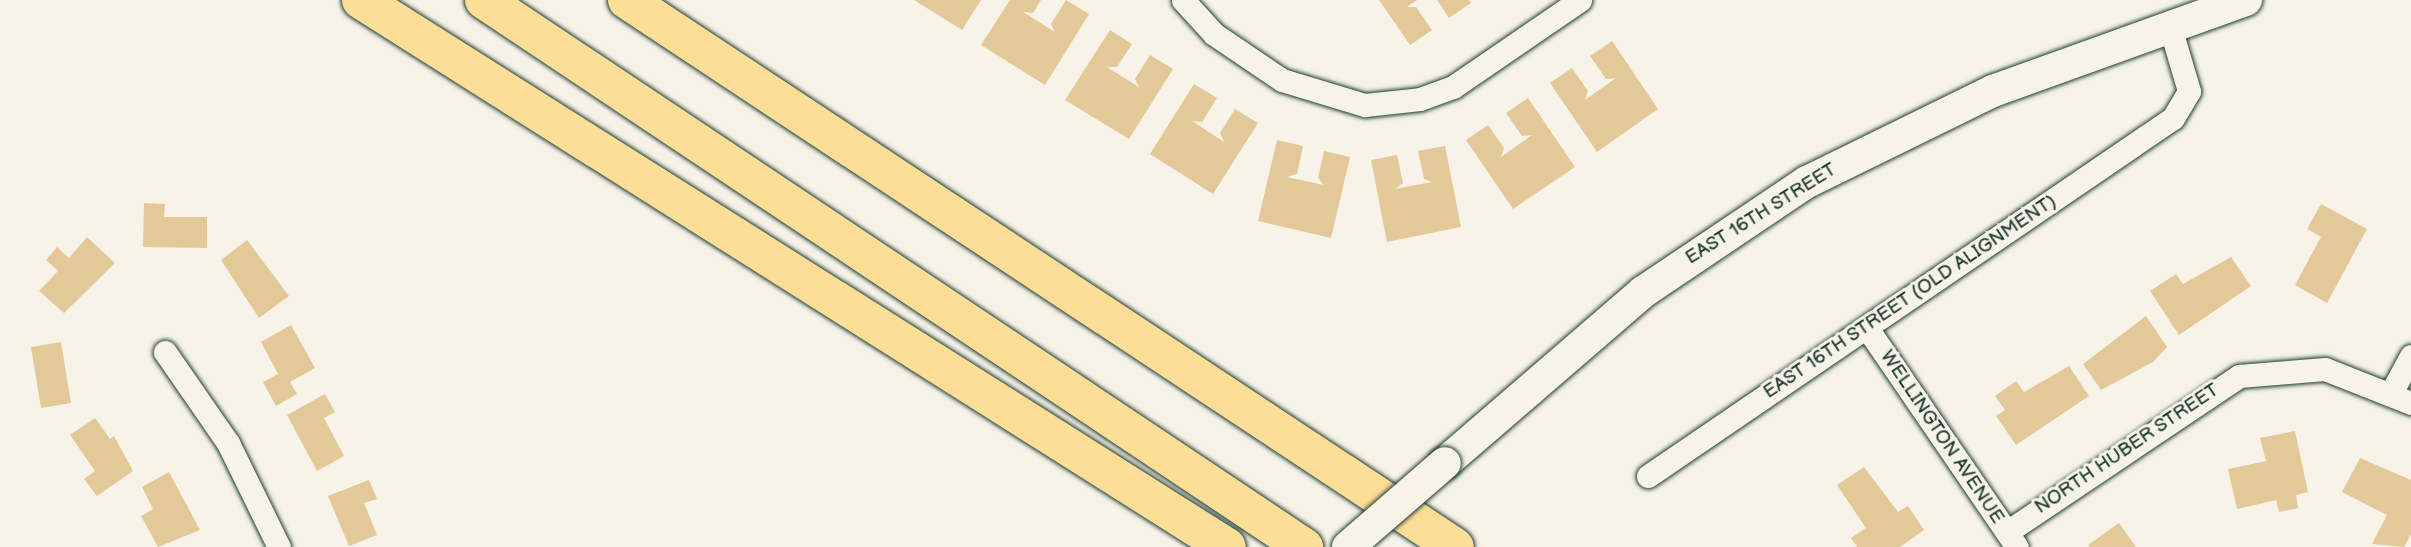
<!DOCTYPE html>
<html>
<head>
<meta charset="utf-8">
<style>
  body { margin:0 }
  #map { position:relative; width:2411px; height:547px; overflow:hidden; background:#f7f3e8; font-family:"Balsamiq Sans",sans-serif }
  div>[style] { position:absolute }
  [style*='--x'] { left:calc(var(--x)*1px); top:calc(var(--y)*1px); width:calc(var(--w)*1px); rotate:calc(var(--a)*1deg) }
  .building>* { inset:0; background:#e3c898 }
  .roads { filter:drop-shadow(0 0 2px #1f3d34) drop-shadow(0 0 2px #1f3d34) }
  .street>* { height:23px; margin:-11.5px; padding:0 11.5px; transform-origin:11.5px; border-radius:11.5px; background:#f7f3e8 }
  .secondary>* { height:32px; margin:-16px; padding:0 16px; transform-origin:16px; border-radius:16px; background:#f7f3e8 }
  .highway>* { height:38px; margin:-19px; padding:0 19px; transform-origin:19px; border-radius:19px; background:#fdde96 }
  .bridges { filter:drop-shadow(0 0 2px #1f3d34) drop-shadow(0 0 2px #1f3d34) }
  .secondary-bridge>* { height:32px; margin:-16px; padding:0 16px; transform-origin:16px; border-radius:16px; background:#f7f3e8 }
  span { translate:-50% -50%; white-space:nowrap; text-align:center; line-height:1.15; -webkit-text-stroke:6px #f7f3e8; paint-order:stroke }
  .street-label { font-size:19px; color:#1f3d34 }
</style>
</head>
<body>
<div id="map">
  <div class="building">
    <i style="clip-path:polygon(914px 0,981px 0,962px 30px)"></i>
    <i style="clip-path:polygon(1010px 0,1041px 0,1033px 13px,1023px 12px,1055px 32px,1051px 24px,1066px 0,1089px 14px,1045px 85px,981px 45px)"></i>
    <i style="clip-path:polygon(1379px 0,1417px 0,1407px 7px,1416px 7px,1432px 30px,1410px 45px)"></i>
    <i style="clip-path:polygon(1437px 0,1469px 0,1471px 3px,1449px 18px)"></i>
    <i style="clip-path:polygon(1110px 30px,1132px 44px,1117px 67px,1107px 67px,1139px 87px,1135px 79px,1150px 55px,1173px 69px,1129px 139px,1065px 100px)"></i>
    <i style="clip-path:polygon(1612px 41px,1658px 109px,1597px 152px,1550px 83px,1572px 68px,1588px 91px,1585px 100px,1616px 78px,1606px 79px,1590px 56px)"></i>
    <i style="clip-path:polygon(1194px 84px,1217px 98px,1202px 122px,1192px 121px,1224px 142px,1220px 133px,1235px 109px,1258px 123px,1213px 194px,1150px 154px)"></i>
    <i style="clip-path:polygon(1528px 98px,1575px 167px,1513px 209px,1466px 140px,1488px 125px,1504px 148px,1501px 157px,1532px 135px,1522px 136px,1506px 113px)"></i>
    <i style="clip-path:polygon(1277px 140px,1303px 146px,1297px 174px,1287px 177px,1324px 185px,1318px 178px,1324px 151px,1350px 157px,1331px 238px,1258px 221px)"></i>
    <i style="clip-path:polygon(1445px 146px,1461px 227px,1387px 242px,1371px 160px,1397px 155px,1403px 183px,1395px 189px,1432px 182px,1424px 179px,1418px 151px)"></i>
    <i style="clip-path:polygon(144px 203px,165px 204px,164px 217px,207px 217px,207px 248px,143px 247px)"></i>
    <i style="clip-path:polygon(2321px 204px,2367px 229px,2327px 303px,2295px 285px,2321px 237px,2307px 229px)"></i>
    <i style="clip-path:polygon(87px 237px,115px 263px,64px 313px,39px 291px,58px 271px,46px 260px,57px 247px,69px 258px)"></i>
    <i style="clip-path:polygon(247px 240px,289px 296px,259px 318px,221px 260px)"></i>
    <i style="clip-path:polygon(2231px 257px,2251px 286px,2179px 335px,2150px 291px,2176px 274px,2183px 284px)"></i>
    <i style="clip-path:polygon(2146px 316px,2167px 347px,2153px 362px,2101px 390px,2083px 364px)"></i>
    <i style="clip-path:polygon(291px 325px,315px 368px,290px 382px,297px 394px,276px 406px,263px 382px,278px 374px,261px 342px)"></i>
    <i style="clip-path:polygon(61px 342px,71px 403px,41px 408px,31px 347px)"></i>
    <i style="clip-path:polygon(2069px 366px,2089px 396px,2016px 445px,1996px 416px,2005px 410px,1995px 396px,2016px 381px,2024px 392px)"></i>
    <i style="clip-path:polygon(325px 394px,335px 412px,324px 418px,344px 456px,317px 471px,287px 415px)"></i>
    <i style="clip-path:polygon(95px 418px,110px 439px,114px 436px,133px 471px,97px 496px,84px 479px,95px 471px,70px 435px)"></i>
    <i style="clip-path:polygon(2295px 431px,2308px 492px,2296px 495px,2298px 508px,2279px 512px,2276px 500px,2237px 509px,2228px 469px,2266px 461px,2260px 438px)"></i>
    <i style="clip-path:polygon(2360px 458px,2411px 480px,2411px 534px,2404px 547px,2372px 544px,2387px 515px,2342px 492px)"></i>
    <i style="clip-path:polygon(1864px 467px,1898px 512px,1908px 506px,1924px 530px,1900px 547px,1857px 547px,1851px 538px,1866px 528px,1837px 485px)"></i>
    <i style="clip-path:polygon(169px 472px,200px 530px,158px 547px,141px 516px,153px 509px,142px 487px)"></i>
    <i style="clip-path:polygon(369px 480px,377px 499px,364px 503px,377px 535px,349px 546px,328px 496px)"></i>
    <i style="clip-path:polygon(2119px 523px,2136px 547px,2090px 547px,2088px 545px)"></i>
  </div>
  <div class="roads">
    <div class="street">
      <i style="--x:1183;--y:0;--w:46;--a:47.6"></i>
      <i style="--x:1214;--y:34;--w:82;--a:34.1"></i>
      <i style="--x:1282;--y:80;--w:87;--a:16.8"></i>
      <i style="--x:1365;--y:105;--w:55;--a:-6.2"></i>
      <i style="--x:1420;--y:99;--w:35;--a:-20"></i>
      <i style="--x:1453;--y:87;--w:154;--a:-34.4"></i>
      <i style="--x:1867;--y:328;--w:265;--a:55.6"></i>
      <i style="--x:165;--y:352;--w:111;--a:55.3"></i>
      <i style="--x:228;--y:443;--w:116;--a:63.9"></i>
      <i style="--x:2391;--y:393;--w:42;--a:-61.6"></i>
      <i style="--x:1648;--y:476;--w:635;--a:-34.29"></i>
      <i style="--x:2173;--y:118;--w:31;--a:-59"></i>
      <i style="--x:2189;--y:91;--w:67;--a:-106.5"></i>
      <i style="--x:2007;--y:532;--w:280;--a:-33.9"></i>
      <i style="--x:2239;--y:376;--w:86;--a:-4.7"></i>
      <i style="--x:2325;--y:369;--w:92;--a:21.6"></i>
    </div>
    <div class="secondary">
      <i style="--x:1445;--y:463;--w:262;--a:-40.8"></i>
      <i style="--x:1643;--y:292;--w:197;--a:-33.9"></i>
      <i style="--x:1807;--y:182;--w:207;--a:-26.1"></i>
      <i style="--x:1993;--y:91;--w:269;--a:-19.8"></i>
    </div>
    <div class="highway">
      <i style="--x:361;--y:0;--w:1024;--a:32.28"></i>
      <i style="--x:484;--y:0;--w:986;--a:33.71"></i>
      <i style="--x:627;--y:0;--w:992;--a:33.45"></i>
    </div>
  </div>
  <div class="bridges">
    <div class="secondary-bridge">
      <i style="--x:1348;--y:547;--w:128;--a:-40.9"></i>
    </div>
  </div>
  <div class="street-label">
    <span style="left:1761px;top:214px;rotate:-32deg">EAST 16TH STREET</span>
    <span style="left:1910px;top:297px;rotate:-34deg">EAST 16TH STREET (OLD ALIGNMENT)</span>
    <span style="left:1942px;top:437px;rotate:56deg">WELLINGTON AVENUE</span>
    <span style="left:2127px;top:449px;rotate:-34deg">NORTH HUBER STREET</span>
  </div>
</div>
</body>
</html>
